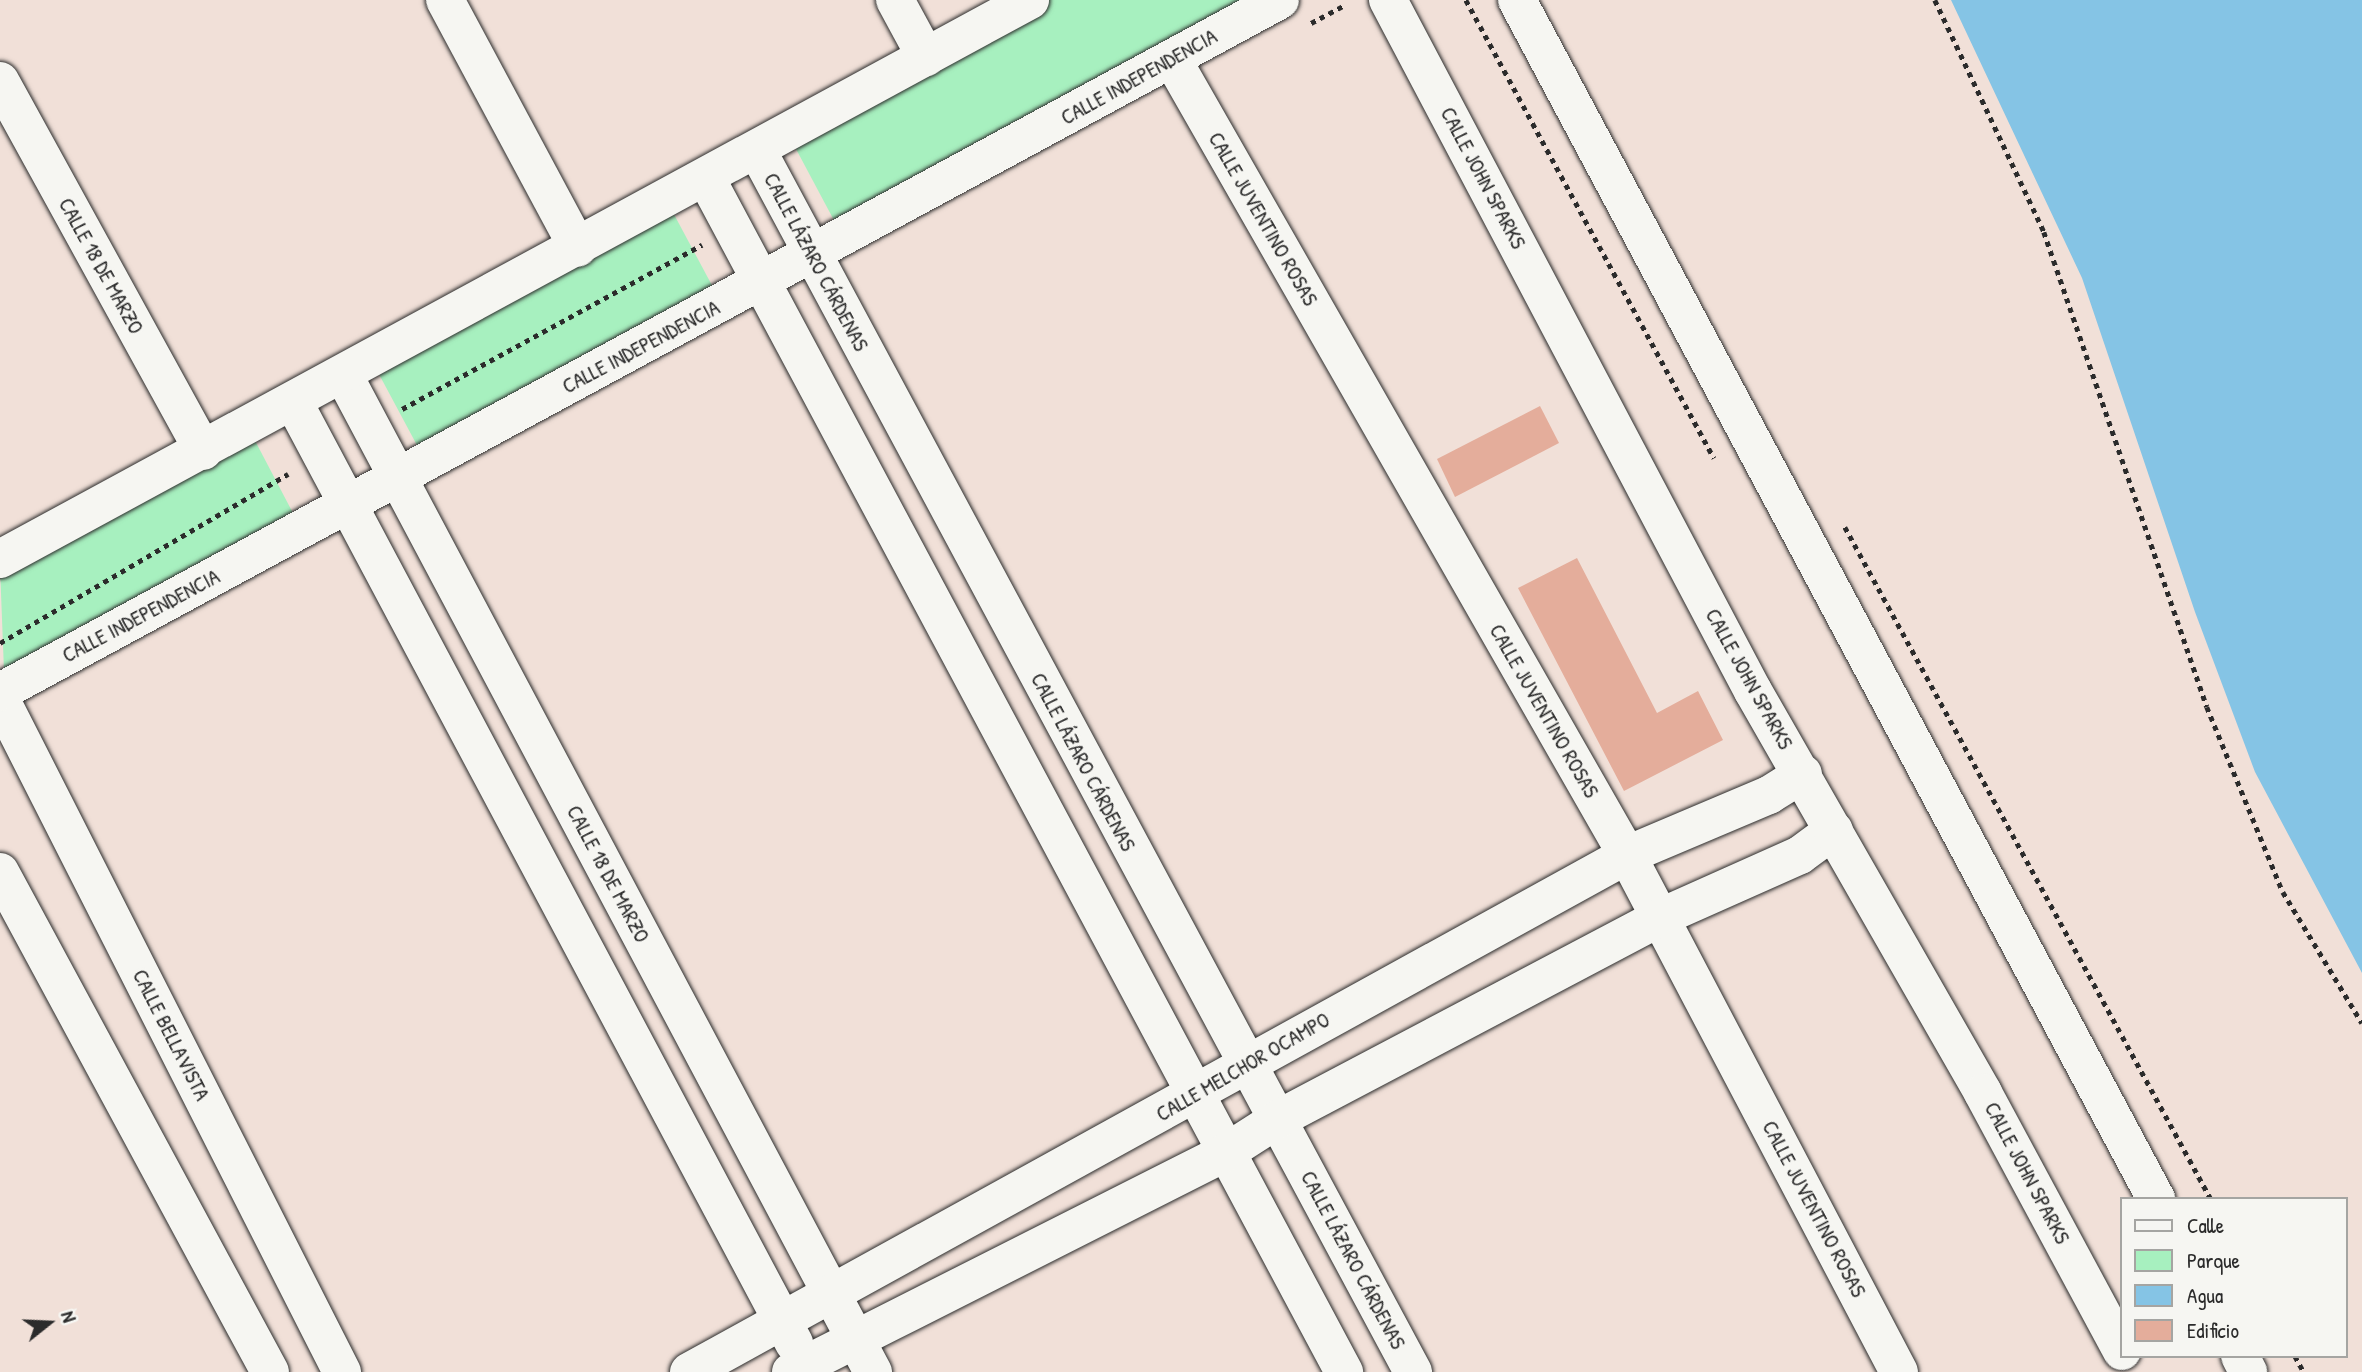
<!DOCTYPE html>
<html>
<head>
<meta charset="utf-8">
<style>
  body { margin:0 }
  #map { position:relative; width:2362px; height:1372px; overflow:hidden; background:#f1e0d8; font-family:"Patrick Hand",sans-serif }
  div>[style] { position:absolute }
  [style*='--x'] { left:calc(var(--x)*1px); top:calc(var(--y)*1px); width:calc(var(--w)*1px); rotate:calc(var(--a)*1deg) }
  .green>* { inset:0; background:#a7f0bf }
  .water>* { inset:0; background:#85c4e5 }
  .building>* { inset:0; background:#e4ad9b }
  .path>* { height:4.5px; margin-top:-2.25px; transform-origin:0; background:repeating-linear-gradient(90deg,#2b2b2b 0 5px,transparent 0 10px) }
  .roads { filter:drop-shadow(0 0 2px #2b2b2b) drop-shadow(0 0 2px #2b2b2b) }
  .minor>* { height:38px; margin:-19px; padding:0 19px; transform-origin:19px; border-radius:19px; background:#f6f6f2 }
  .major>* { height:38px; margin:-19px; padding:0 19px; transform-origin:19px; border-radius:19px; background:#f6f6f2 }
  span { translate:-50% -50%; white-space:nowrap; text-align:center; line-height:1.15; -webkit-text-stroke:5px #f6f6f2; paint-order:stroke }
  .street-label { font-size:21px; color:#2b2b2b }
  .legend { position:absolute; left:2120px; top:1197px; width:228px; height:161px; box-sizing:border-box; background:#f6f6f2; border:2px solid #a5a5a2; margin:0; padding:9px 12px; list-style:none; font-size:21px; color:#2b2b2b }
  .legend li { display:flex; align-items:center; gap:14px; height:35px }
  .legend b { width:35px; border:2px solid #a5a5a2 }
  .north { position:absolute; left:14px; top:1288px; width:70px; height:70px; -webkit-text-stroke:5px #f6f6f2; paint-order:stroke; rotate:72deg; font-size:19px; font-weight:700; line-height:28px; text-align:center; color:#2b2b2b }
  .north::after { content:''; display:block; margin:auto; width:24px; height:32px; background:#2b2b2b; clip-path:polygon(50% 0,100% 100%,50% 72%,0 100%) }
</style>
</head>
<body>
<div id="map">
  <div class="green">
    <i style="clip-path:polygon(1040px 0,1258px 0,837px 226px,788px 134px)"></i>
    <i style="clip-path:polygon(669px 205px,715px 291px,419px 449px,373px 363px)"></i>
    <i style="clip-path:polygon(251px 433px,294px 515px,4px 671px,0 567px)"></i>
  </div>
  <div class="water">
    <i style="clip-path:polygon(1951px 0,2362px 0,2362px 973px,2255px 772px,2195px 612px,2082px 278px)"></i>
  </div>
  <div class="building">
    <i style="clip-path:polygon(1540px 406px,1559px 443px,1455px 497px,1437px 459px)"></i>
    <i style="clip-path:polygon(1577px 558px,1657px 713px,1698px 691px,1723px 740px,1624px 791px,1518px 588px)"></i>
  </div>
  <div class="path">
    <i style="--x:1466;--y:0;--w:521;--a:61.57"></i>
    <i style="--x:1935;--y:0;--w:256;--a:64.8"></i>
    <i style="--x:2044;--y:232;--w:502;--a:71.06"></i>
    <i style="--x:2207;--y:707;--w:200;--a:67.7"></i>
    <i style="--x:2283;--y:892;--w:153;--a:58.9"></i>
    <i style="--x:1311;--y:23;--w:38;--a:-28"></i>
    <i style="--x:402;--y:409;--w:342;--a:-28.7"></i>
    <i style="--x:1845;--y:527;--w:765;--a:61.43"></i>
    <i style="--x:0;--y:643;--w:334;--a:-30.4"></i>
    <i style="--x:2295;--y:1356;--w:18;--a:61"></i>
  </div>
  <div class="roads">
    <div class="minor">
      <i style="--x:445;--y:0;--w:281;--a:61.8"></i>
      <i style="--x:895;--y:0;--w:65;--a:61.5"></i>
      <i style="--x:1172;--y:59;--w:917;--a:60.25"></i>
      <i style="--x:1627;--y:855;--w:584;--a:62.25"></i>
      <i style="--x:0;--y:81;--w:422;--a:61.2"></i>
      <i style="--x:757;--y:150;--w:1387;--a:61.77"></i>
      <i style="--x:706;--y:178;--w:1354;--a:61.88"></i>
      <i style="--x:344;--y:376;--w:1128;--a:62.03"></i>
      <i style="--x:294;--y:403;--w:1065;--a:61.99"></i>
      <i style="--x:0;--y:698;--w:756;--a:63.1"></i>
      <i style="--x:0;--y:872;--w:568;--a:61.63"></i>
      <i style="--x:689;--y:1372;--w:1071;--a:-28.86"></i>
      <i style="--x:1627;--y:855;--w:154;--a:-22.9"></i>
      <i style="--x:1769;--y:795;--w:40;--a:-32"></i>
      <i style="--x:791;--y:1372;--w:486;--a:-26.8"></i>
      <i style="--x:1225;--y:1153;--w:63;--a:-32.7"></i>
      <i style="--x:1278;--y:1119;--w:433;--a:-27.8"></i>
      <i style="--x:1661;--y:917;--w:152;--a:-24"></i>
      <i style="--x:1800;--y:855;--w:42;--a:-36.3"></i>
    </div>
    <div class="major">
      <i style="--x:1388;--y:0;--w:781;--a:62.16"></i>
      <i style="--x:1753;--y:691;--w:463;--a:60.2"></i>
      <i style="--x:1983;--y:1093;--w:293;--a:61.7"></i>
      <i style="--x:1517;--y:0;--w:1359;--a:61.94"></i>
      <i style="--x:0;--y:559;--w:1172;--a:-28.49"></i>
      <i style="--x:0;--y:692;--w:1455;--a:-28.4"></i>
      <i style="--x:2240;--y:1356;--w:18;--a:63"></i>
    </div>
  </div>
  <div class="street-label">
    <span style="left:1139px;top:77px;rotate:-29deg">CALLE INDEPENDENCIA</span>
    <span style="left:1483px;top:178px;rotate:62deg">CALLE JOHN SPARKS</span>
    <span style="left:1263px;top:219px;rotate:60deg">CALLE JUVENTINO ROSAS</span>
    <span style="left:816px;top:262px;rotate:62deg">CALLE LÁZARO CÁRDENAS</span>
    <span style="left:101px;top:266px;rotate:61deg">CALLE 18 DE MARZO</span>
    <span style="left:641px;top:347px;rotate:-28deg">CALLE INDEPENDENCIA</span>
    <span style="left:141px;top:616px;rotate:-28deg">CALLE INDEPENDENCIA</span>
    <span style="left:1749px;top:679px;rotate:61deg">CALLE JOHN SPARKS</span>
    <span style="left:1544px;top:711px;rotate:60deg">CALLE JUVENTINO ROSAS</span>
    <span style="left:1083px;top:762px;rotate:62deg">CALLE LÁZARO CÁRDENAS</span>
    <span style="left:608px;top:874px;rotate:62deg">CALLE 18 DE MARZO</span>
    <span style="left:171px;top:1035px;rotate:63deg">CALLE BELLAVISTA</span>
    <span style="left:1243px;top:1067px;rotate:-30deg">CALLE MELCHOR OCAMPO</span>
    <span style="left:2027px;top:1173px;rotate:62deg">CALLE JOHN SPARKS</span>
    <span style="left:1814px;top:1209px;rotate:62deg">CALLE JUVENTINO ROSAS</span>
    <span style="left:1353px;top:1260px;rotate:62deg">CALLE LÁZARO CÁRDENAS</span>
  </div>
  <ul class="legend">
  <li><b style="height:9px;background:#f6f6f2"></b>Calle</li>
  <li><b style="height:19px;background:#a7f0bf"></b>Parque</li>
  <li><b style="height:19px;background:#85c4e5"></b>Agua</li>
  <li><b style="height:19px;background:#e4ad9b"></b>Edificio</li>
  </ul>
  <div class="north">N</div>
</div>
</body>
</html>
